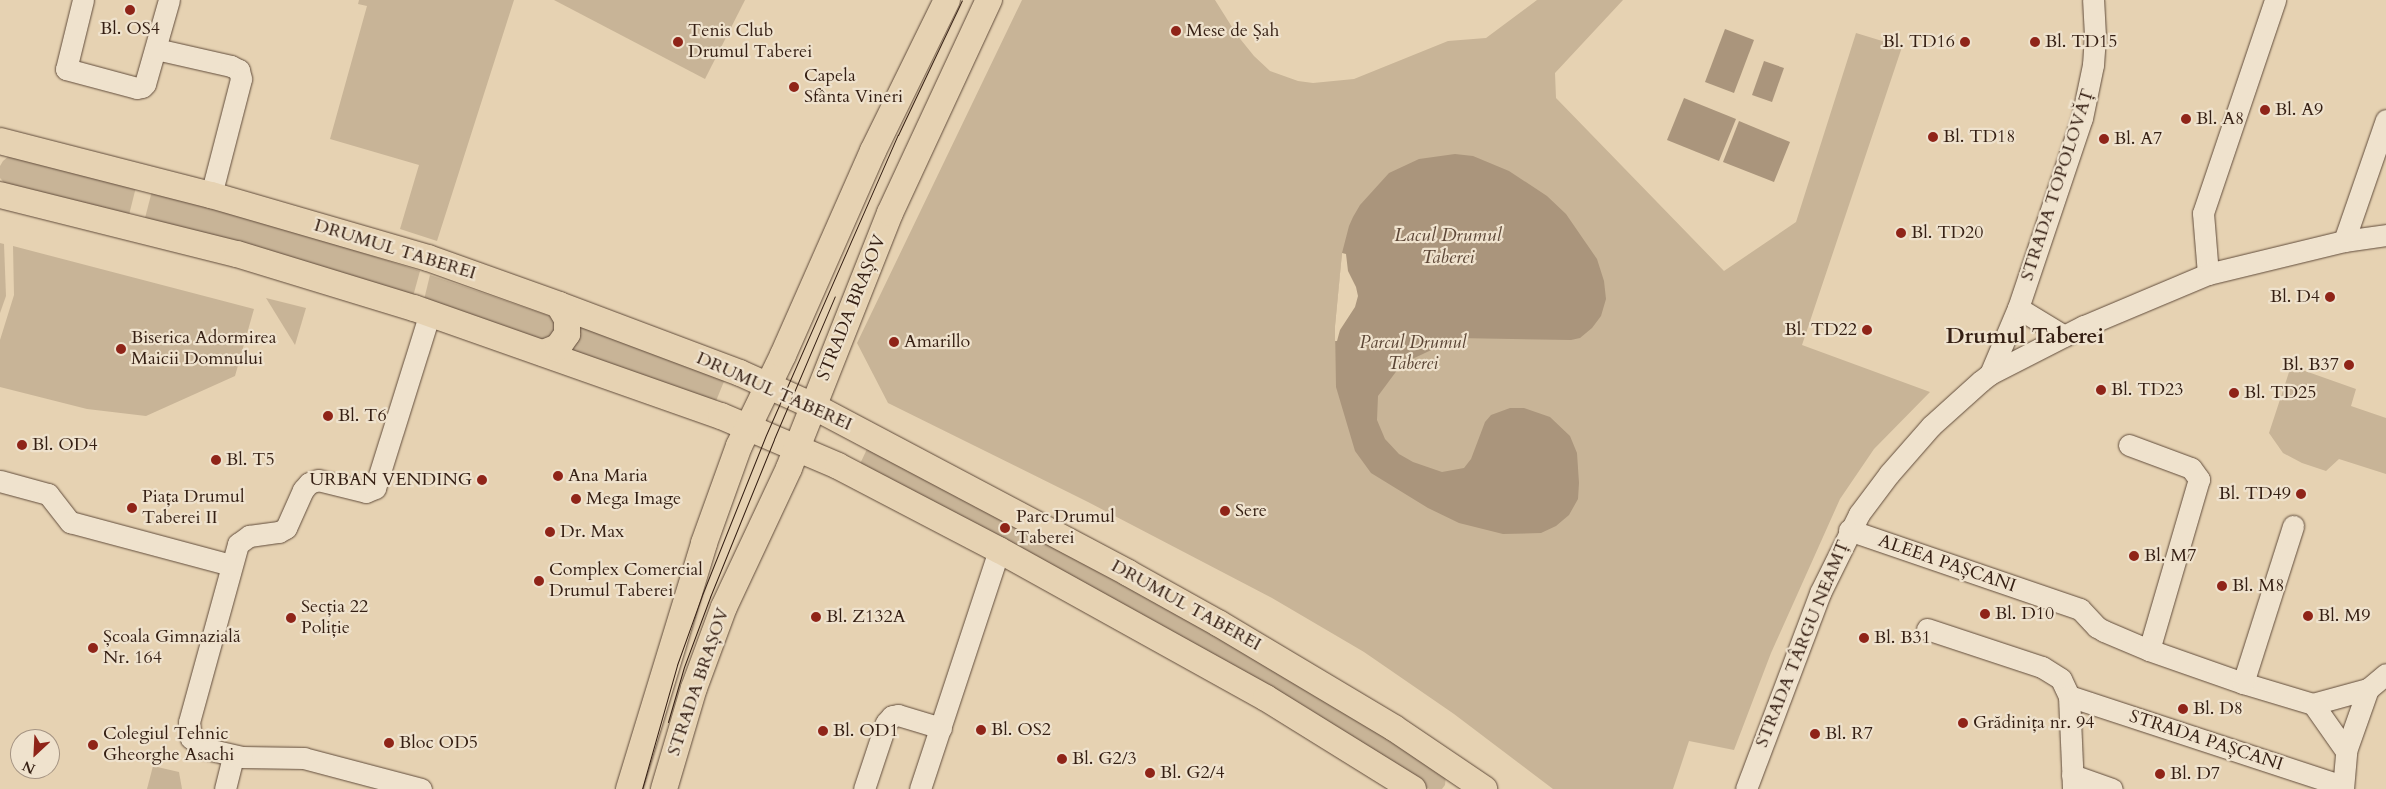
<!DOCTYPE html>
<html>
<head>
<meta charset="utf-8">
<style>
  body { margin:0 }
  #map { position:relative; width:2386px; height:789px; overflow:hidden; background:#e6d2b2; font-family:Cardo,serif }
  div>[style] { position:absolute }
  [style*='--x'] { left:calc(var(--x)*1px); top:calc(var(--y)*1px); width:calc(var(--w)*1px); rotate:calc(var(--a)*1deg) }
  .green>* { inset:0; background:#c8b497 }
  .water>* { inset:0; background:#aa957c }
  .pier>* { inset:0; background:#e6d2b2 }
  .roads { filter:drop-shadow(0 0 1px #614c3b) drop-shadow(0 0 1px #614c3b) }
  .minor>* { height:21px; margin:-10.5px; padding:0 10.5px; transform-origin:10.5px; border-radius:10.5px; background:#efe2cd }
  .major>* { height:26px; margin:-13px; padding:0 13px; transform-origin:13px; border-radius:13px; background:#e6d2b2 }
  .tram>* { height:1px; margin:-0.5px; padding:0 0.5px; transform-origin:0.5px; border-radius:0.5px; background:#351f13 }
  .dots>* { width:14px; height:14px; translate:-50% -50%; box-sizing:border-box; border:2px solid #efe2cd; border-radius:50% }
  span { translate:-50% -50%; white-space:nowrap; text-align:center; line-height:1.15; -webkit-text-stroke:4.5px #efe2cd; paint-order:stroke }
  .poi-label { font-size:18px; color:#351f13 }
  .left { translate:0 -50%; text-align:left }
  .right { translate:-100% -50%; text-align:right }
  .street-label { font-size:18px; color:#351f13 }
  .park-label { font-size:18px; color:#5a4434; font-style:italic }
  .water-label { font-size:19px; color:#5e4838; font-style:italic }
  .district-label { font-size:22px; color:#351f13; font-weight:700 }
  .north { position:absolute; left:10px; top:729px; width:50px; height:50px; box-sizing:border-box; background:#efe2cd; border:1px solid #a59483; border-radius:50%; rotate:205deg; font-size:14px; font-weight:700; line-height:20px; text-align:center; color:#351f13 }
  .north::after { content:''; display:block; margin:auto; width:18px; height:22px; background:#8f2418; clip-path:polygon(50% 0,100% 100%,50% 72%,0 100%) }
</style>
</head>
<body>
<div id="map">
  <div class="green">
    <i style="clip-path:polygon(359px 0,514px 0,437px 241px,400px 229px,419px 165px,330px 139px,367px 6px,358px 4px)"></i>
    <i style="clip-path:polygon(554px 0,745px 0,705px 79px)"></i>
    <i style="clip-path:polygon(1022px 0,1215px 0,1237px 35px,1254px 56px,1270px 71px,1298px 81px,1313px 83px,1354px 79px,1448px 41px,1486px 38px,1537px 0,1623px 0,1555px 73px,1556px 98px,1724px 271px,1796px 222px,1856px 33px,1902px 47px,1802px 345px,1930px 392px,1874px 449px,1840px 499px,1771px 653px,1734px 750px,1689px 741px,1673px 789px,1553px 789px,1454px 714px,1364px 652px,1272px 598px,1088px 502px,888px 403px,857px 343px)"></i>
    <i style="clip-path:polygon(9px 156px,137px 183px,129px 215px,7px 186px,0 178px,0 166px,3px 161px)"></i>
    <i style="clip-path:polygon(152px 191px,278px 226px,420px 271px,412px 300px,144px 222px)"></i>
    <i style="clip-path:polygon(0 243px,4px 244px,6px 296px,0 313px)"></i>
    <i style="clip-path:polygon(13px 246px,254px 309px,235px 376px,146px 416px,87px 409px,0 387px,0 340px,14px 295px)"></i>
    <i style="clip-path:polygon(430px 275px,550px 316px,560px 328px,543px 345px,423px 304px)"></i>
    <i style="clip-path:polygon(266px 298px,306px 308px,295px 345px)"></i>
    <i style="clip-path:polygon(575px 318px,725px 379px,716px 401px,567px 349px)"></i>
    <i style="clip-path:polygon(2291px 366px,2356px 389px,2351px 406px,2386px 418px,2386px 474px,2339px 459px,2326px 471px,2302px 463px,2283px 453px,2269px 433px)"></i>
    <i style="clip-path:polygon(867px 449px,1193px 620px,1446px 775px,1445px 785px,1442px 789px,1429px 789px,1306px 707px,1212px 654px,1140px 613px,859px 466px)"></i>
    <i style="clip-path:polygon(153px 766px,179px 772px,182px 789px,147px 789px)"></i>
  </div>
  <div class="water">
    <i style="clip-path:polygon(1725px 29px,1754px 40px,1734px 93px,1705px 82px)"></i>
    <i style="clip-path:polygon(1764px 61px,1784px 68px,1772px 102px,1752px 95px)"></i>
    <i style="clip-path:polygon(1684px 98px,1736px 119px,1719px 161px,1667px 140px)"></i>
    <i style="clip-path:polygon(1739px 121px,1790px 142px,1774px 182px,1723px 162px)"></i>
    <i style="clip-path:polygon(1455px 154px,1473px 156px,1509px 171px,1547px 196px,1566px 214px,1597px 259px,1604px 281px,1606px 299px,1601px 316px,1592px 328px,1580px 338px,1571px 340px,1457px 338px,1410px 360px,1398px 369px,1378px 396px,1377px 420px,1385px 439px,1399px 454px,1413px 462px,1442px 472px,1464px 468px,1471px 459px,1485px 422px,1491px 415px,1510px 408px,1524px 408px,1550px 417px,1570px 436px,1577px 453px,1579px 483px,1578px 499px,1569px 515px,1556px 526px,1541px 533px,1503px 534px,1459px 523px,1428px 508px,1371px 473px,1355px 451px,1336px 387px,1335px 326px,1340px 275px,1342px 253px,1349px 226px,1353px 217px,1360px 205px,1389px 173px,1419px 159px)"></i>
  </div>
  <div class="pier">
    <i style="clip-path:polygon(1342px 253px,1346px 254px,1348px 271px,1356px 287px,1358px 296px,1355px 307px,1340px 330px,1337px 341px,1335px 341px,1335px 326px)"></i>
  </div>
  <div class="roads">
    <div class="minor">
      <i style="--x:83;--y:0;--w:71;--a:103.8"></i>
      <i style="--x:66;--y:69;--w:73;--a:15"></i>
      <i style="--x:137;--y:88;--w:5;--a:-11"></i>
      <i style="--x:142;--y:87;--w:4;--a:-45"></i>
      <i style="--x:145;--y:84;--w:87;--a:-74.1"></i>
      <i style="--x:156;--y:49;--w:77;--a:12.8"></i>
      <i style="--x:231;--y:66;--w:9;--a:27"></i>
      <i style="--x:239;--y:70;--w:9;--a:77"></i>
      <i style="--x:241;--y:79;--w:120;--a:104.5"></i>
      <i style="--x:2344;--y:241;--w:128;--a:-70.9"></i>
      <i style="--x:2208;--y:274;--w:61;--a:-94.7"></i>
      <i style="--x:2203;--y:213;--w:225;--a:-71.3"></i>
      <i style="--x:2018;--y:308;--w:54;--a:31.3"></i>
      <i style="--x:1990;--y:374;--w:72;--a:-67"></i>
      <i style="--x:2018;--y:308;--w:200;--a:-71.4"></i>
      <i style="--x:2082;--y:118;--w:54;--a:-78.3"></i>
      <i style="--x:2093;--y:65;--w:29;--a:-86"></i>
      <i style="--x:2095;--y:36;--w:36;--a:-93"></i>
      <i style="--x:2129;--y:445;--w:66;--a:20.4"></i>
      <i style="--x:2191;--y:468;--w:14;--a:54"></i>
      <i style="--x:2199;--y:479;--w:178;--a:106.3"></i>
      <i style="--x:0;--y:481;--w:50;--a:15.2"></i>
      <i style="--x:48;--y:494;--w:36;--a:52"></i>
      <i style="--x:70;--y:522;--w:166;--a:15"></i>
      <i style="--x:1849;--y:530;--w:244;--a:18.9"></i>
      <i style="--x:2080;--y:609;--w:25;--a:47"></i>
      <i style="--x:2097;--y:627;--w:8;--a:30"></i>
      <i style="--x:2104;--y:631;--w:49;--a:22.9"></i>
      <i style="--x:2149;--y:650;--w:100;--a:19.3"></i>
      <i style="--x:2243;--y:683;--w:73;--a:16.7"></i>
      <i style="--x:2313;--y:704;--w:57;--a:-15.3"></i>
      <i style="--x:1927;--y:629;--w:121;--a:18.3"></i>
      <i style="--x:2042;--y:667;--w:22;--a:32"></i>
      <i style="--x:2061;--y:679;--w:19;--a:65"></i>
      <i style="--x:2069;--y:696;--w:93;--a:87.5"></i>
      <i style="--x:2243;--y:683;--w:165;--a:-72.3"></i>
      <i style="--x:2069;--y:696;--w:287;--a:18.2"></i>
      <i style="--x:2313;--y:704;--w:57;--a:54.9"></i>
      <i style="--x:2072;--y:775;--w:42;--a:19.3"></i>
      <i style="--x:225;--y:789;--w:34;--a:-76"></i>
      <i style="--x:421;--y:789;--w:121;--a:-165.2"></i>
      <i style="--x:304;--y:758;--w:62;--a:-179.1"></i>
      <i style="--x:242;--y:757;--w:37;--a:-167"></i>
      <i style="--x:206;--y:749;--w:19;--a:-144"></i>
      <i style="--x:191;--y:738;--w:16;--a:-97"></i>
      <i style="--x:189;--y:722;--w:185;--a:-74.6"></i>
      <i style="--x:238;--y:544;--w:14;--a:-36"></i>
      <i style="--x:249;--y:536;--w:30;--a:-8"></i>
      <i style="--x:279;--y:532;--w:8;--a:-30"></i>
      <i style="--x:286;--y:528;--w:42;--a:-65.9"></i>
      <i style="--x:303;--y:490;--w:9;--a:-49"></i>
      <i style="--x:309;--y:483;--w:9;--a:-18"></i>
      <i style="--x:318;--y:480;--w:49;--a:14"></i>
      <i style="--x:366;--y:492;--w:10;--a:-24"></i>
      <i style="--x:375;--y:488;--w:183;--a:-72.6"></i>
      <i style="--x:864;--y:789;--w:70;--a:-71.6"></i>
      <i style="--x:886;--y:723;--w:9;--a:-49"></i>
      <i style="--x:892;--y:716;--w:6;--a:-9"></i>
      <i style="--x:898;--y:715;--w:45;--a:16.8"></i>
      <i style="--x:920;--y:789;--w:252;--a:-71.7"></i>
      <i style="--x:1746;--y:789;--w:210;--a:-69.3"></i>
      <i style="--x:1820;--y:593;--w:88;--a:-63.7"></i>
      <i style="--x:1859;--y:514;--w:50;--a:-53.1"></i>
      <i style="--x:1889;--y:474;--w:64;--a:-48.8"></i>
      <i style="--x:1931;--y:426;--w:67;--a:-42"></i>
      <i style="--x:1981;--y:381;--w:11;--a:-38"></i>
      <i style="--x:1990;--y:374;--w:106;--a:-27.1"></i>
      <i style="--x:2084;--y:326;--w:134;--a:-22.8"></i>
      <i style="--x:2208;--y:274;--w:140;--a:-13.6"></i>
      <i style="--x:2344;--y:241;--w:42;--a:-8.1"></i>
      <i style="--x:2343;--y:789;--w:38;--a:-85"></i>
      <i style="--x:2346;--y:751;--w:66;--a:-70.5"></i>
      <i style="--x:2368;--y:689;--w:23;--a:-40"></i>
    </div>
    <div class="major">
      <i style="--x:0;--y:141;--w:218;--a:14.4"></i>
      <i style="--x:211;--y:195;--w:226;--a:16.2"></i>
      <i style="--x:428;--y:258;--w:139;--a:19.7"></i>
      <i style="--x:559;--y:305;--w:193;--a:20.6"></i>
      <i style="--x:740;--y:373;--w:80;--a:24.3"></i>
      <i style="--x:813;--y:406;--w:357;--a:27.9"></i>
      <i style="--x:1128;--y:573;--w:103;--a:29.1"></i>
      <i style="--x:1218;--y:623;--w:205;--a:30.8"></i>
      <i style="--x:1394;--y:728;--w:109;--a:34.1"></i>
      <i style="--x:0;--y:195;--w:244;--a:14"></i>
      <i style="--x:237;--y:254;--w:185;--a:17"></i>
      <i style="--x:414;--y:308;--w:325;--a:19.4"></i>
      <i style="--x:721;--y:416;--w:127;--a:23.1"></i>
      <i style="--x:838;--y:466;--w:182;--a:27.6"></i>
      <i style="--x:999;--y:550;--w:305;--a:29"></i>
      <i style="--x:1266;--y:698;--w:173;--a:31.8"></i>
      <i style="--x:543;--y:353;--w:16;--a:-22"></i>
      <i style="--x:558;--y:347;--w:16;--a:-55"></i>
      <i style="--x:567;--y:334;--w:15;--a:-90"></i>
      <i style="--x:567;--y:319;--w:16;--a:-120"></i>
      <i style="--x:629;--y:789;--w:257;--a:-73"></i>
      <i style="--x:704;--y:543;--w:103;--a:-70.2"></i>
      <i style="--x:739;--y:446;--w:101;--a:-64.2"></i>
      <i style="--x:783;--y:355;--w:223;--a:-66.2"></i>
      <i style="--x:873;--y:151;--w:168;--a:-63.9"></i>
      <i style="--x:664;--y:789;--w:105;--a:-73.5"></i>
      <i style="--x:694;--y:688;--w:86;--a:-69.7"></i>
      <i style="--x:724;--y:607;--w:153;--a:-64.9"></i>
      <i style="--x:789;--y:468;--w:274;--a:-68.4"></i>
      <i style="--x:890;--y:213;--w:235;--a:-65.1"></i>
    </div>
  </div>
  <div class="tram">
    <i style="--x:668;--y:722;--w:57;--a:-73.8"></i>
    <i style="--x:684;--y:667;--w:75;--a:-69.6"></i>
    <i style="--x:710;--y:597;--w:170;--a:-67.9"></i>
    <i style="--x:774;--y:439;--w:155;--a:-66.9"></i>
    <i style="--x:642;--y:789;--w:129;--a:-74.2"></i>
    <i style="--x:677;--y:665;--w:74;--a:-70.3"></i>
    <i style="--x:702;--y:595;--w:172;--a:-68.2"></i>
    <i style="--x:766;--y:435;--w:328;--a:-66.3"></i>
    <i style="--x:898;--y:135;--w:149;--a:-64.6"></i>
  </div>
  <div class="dots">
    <i style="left:130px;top:10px;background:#8f2418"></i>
    <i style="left:1176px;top:31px;background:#8f2418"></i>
    <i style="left:678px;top:42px;background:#8f2418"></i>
    <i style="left:1965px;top:42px;background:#8f2418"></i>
    <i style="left:2035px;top:42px;background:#8f2418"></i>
    <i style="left:794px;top:87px;background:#8f2418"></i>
    <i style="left:2265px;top:110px;background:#8f2418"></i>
    <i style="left:2186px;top:119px;background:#8f2418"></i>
    <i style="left:1933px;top:137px;background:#8f2418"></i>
    <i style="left:2104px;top:139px;background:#8f2418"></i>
    <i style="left:1901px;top:233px;background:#8f2418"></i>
    <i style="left:2330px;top:297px;background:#8f2418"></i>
    <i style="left:1867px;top:330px;background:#8f2418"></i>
    <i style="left:894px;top:342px;background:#8f2418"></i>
    <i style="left:121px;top:349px;background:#8f2418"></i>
    <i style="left:2349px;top:365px;background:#8f2418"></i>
    <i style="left:2101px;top:390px;background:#8f2418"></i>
    <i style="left:2234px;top:393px;background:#8f2418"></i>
    <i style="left:328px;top:416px;background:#8f2418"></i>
    <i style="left:22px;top:445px;background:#8f2418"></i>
    <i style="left:216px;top:460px;background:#8f2418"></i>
    <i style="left:558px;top:476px;background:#8f2418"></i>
    <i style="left:482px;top:480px;background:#8f2418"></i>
    <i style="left:2301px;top:494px;background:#8f2418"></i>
    <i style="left:576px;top:499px;background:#8f2418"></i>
    <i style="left:132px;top:508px;background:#8f2418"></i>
    <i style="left:1225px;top:511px;background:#8f2418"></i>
    <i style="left:1005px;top:528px;background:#8f2418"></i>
    <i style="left:550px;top:532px;background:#8f2418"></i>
    <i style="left:2134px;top:556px;background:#8f2418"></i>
    <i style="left:539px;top:581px;background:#8f2418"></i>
    <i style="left:2222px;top:586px;background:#8f2418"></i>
    <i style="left:1985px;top:614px;background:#8f2418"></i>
    <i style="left:2308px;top:616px;background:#8f2418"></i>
    <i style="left:816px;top:617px;background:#8f2418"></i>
    <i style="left:291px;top:618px;background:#8f2418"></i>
    <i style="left:1864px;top:638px;background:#8f2418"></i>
    <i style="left:93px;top:648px;background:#8f2418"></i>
    <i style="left:2183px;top:709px;background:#8f2418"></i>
    <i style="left:1963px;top:723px;background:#8f2418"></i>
    <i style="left:981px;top:730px;background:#8f2418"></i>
    <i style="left:823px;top:731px;background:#8f2418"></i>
    <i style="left:1815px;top:734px;background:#8f2418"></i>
    <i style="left:389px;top:743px;background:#8f2418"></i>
    <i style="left:93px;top:745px;background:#8f2418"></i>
    <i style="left:1062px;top:759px;background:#8f2418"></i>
    <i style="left:1150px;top:773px;background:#8f2418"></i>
    <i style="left:2160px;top:774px;background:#8f2418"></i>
  </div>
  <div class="poi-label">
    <span style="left:130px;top:29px">Bl. OS4</span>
    <span class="left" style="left:1186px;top:31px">Mese de Șah</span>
    <span class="left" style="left:688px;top:42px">Tenis Club<br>Drumul Taberei</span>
    <span class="right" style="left:1955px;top:42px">Bl. TD16</span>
    <span class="left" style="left:2045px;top:42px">Bl. TD15</span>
    <span class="left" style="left:804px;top:87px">Capela<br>Sfânta Vineri</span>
    <span class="left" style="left:2275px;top:110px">Bl. A9</span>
    <span class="left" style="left:2196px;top:119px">Bl. A8</span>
    <span class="left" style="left:1943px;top:137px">Bl. TD18</span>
    <span class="left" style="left:2114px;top:139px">Bl. A7</span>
    <span class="left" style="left:1911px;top:233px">Bl. TD20</span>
    <span class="right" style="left:2320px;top:297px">Bl. D4</span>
    <span class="right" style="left:1857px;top:330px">Bl. TD22</span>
    <span class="left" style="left:131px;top:349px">Biserica Adormirea<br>Maicii Domnului</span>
    <span class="left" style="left:904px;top:342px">Amarillo</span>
    <span class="right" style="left:2339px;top:365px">Bl. B37</span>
    <span class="left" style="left:2111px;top:390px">Bl. TD23</span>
    <span class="left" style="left:2244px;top:393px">Bl. TD25</span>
    <span class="left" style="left:338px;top:416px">Bl. T6</span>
    <span class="left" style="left:32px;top:445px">Bl. OD4</span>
    <span class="left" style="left:226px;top:460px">Bl. T5</span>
    <span class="left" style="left:568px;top:476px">Ana Maria</span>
    <span class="right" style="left:472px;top:480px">URBAN VENDING</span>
    <span class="right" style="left:2291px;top:494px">Bl. TD49</span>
    <span class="left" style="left:142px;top:508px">Piața Drumul<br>Taberei II</span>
    <span class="left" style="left:586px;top:499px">Mega Image</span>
    <span class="left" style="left:1235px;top:511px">Sere</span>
    <span class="left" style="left:1016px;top:528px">Parc Drumul<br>Taberei</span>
    <span class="left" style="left:560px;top:532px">Dr. Max</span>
    <span class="left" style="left:2144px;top:556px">Bl. M7</span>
    <span class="left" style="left:549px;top:581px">Complex Comercial<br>Drumul Taberei</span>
    <span class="left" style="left:2232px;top:586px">Bl. M8</span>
    <span class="left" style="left:301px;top:618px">Secția 22<br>Poliție</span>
    <span class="left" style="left:1995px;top:614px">Bl. D10</span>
    <span class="left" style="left:2318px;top:616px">Bl. M9</span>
    <span class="left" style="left:826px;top:617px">Bl. Z132A</span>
    <span class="left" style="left:103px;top:648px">Școala Gimnazială<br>Nr. 164</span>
    <span class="left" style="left:1874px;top:638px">Bl. B31</span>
    <span class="left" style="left:2193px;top:709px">Bl. D8</span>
    <span class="left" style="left:1973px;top:723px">Grădinița nr. 94</span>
    <span class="left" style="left:991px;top:730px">Bl. OS2</span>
    <span class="left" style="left:833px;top:731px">Bl. OD1</span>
    <span class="left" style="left:1825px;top:734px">Bl. R7</span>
    <span class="left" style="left:103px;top:745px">Colegiul Tehnic<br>Gheorghe Asachi</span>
    <span class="left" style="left:399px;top:743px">Bloc OD5</span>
    <span class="left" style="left:1072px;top:759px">Bl. G2/3</span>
    <span class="left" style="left:1160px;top:773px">Bl. G2/4</span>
    <span class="left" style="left:2170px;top:774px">Bl. D7</span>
  </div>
  <div class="street-label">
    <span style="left:2058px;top:185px;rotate:-72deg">STRADA TOPOLOVĂȚ</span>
    <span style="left:395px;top:250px;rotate:17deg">DRUMUL TABEREI</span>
    <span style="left:852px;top:308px;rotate:-68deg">STRADA BRAȘOV</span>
    <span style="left:774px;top:392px;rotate:24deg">DRUMUL TABEREI</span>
    <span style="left:1947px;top:564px;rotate:19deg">ALEEA PAȘCANI</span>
    <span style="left:1186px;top:606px;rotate:29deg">DRUMUL TABEREI</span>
    <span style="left:1803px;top:644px;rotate:-68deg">STRADA TÂRGU NEAMȚ</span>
    <span style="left:699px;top:682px;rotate:-71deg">STRADA BRAȘOV</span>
    <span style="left:2206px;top:741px;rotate:18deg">STRADA PAȘCANI</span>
  </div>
  <div class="park-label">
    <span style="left:1413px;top:354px">Parcul Drumul<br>Taberei</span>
  </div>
  <div class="water-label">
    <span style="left:1448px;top:247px">Lacul Drumul<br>Taberei</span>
  </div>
  <div class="district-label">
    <span style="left:2025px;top:337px">Drumul Taberei</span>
  </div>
  <div class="north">N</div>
</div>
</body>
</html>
